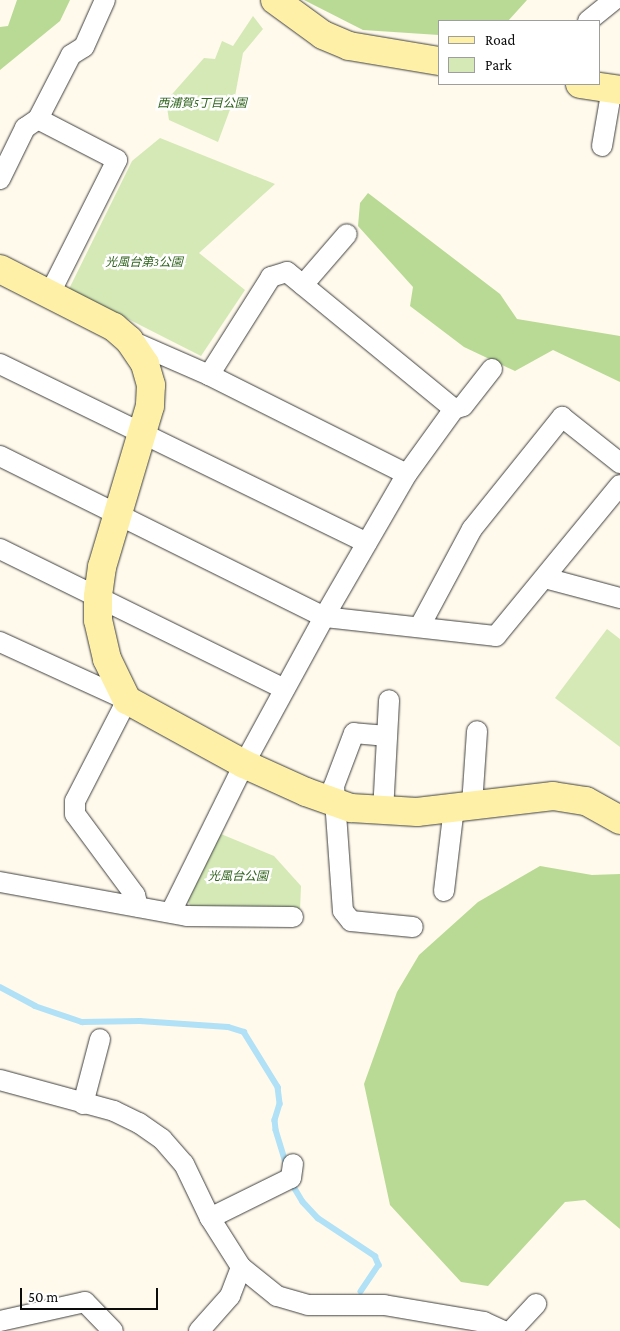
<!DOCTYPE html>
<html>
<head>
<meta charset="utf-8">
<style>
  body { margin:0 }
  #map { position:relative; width:620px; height:1331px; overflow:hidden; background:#fffaec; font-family:"Crimson Pro","Noto Sans JP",serif }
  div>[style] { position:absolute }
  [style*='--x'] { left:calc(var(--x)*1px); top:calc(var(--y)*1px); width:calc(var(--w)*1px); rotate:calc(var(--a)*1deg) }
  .green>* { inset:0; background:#d4e9b6 }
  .forest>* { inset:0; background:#b8da95 }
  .stream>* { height:5.5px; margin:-2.75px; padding:0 2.75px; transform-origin:2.75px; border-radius:2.75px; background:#b0e1f6 }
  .roads { filter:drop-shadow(0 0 1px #3f3f3f) drop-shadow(0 0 1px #3f3f3f) }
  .street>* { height:20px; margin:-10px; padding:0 10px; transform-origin:10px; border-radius:10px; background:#fff }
  .secondary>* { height:28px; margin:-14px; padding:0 14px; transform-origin:14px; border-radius:14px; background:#fff0a7 }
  span { translate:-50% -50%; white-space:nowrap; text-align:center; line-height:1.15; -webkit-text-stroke:5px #fff; paint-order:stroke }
  .park-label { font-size:12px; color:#30641d; font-style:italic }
  .legend { position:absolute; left:438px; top:20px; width:162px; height:65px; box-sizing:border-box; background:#fff; border:1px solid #9e9e9e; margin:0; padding:6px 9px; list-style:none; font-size:15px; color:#0c0c0c }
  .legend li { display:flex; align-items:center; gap:10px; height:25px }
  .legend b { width:25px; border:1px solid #9e9e9e }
  .scale { position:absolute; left:20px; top:1288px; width:138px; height:22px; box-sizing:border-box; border:2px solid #0c0c0c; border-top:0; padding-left:6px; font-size:15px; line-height:18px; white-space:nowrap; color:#0c0c0c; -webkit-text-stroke:4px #fff; paint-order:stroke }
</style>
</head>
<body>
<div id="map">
  <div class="green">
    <i style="clip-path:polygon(253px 16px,263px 29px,243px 53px,235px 96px,218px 142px,169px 120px,166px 101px,204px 58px,215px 59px,222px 41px,233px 46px)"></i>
    <i style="clip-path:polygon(160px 138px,275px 184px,199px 253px,245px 290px,201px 356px,69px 289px,132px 161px)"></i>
    <i style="clip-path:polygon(607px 629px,620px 639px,620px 747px,555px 698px)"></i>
    <i style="clip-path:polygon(221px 834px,274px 856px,301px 886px,300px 910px,192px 910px,187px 899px)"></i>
  </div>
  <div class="forest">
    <i style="clip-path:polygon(17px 0,70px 0,60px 21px,0 70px,0 27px,8px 26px)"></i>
    <i style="clip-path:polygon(304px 0,527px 0,508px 21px,439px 21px,439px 35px,363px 30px)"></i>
    <i style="clip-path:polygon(368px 193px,500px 294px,517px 319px,620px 336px,620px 382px,553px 350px,515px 371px,464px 347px,410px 306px,413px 287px,358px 226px,360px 203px)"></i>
    <i style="clip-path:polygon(540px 866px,592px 875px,620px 874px,620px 1229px,585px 1200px,565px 1202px,488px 1286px,461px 1282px,390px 1205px,364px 1084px,397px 992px,419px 955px,478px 902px)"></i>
  </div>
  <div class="stream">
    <i style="--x:0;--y:987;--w:40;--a:28"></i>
    <i style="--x:35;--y:1006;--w:50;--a:18.8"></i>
    <i style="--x:82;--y:1022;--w:58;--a:-1"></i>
    <i style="--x:140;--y:1021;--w:88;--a:3.9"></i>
    <i style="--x:228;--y:1027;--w:17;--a:17"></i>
    <i style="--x:244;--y:1032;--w:65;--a:58.3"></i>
    <i style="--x:278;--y:1087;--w:17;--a:83"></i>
    <i style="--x:280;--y:1104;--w:17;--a:107"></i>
    <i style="--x:275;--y:1120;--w:10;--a:84"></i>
    <i style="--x:276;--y:1130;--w:39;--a:73"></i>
    <i style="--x:291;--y:1182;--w:23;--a:59"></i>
    <i style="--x:303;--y:1202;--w:22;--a:47"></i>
    <i style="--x:318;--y:1218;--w:69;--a:33.7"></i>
    <i style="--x:375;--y:1256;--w:10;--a:66"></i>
    <i style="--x:379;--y:1265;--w:32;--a:124"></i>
  </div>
  <div class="roads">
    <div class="street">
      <i style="--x:588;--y:21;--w:33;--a:-39"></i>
      <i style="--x:38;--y:119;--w:89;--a:27.4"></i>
      <i style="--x:117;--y:160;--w:149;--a:116.7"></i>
      <i style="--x:602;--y:146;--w:59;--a:-80.2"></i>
      <i style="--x:0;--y:179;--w:57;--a:-63.9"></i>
      <i style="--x:25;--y:128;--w:16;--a:-35"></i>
      <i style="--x:38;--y:119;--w:72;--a:-62.7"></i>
      <i style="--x:71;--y:55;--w:15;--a:-32"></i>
      <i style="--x:84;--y:47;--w:51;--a:-65.9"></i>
      <i style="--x:303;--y:285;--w:67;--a:-49.2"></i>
      <i style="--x:129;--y:340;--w:87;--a:23.6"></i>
      <i style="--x:209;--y:375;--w:221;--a:26.6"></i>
      <i style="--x:0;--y:364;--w:408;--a:26"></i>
      <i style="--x:454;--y:409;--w:9;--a:-18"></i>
      <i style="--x:463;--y:406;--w:47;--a:-51.9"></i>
      <i style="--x:0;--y:456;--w:362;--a:26.4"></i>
      <i style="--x:324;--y:617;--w:173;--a:6.3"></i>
      <i style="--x:496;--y:636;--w:195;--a:-50.6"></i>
      <i style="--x:0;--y:549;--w:317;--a:26.2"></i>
      <i style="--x:545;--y:578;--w:78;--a:14.9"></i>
      <i style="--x:420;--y:626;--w:110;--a:-61.8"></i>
      <i style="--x:472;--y:529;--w:144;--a:-51.2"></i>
      <i style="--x:562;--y:417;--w:74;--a:38.4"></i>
      <i style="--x:0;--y:642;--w:140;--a:24.5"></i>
      <i style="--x:127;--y:700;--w:114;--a:117.2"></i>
      <i style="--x:75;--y:801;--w:13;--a:90"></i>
      <i style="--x:75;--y:814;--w:101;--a:53.5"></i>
      <i style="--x:135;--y:895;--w:12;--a:76"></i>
      <i style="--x:387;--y:736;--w:33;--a:-175"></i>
      <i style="--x:354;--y:733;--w:57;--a:110.7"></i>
      <i style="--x:334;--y:786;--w:125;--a:85.9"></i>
      <i style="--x:343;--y:911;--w:13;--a:51"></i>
      <i style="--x:351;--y:921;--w:62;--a:5.5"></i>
      <i style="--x:472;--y:805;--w:74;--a:-86.1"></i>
      <i style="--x:383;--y:812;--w:112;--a:-86.9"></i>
      <i style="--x:0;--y:882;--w:190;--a:10.3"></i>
      <i style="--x:187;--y:916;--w:106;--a:0.5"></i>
      <i style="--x:444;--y:891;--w:85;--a:-83.2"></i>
      <i style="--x:171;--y:912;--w:165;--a:-63.7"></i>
      <i style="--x:244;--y:764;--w:167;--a:-61.4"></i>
      <i style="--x:324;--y:617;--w:165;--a:-59.9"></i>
      <i style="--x:407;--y:474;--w:80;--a:-54.1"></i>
      <i style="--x:454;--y:409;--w:216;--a:-140.6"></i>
      <i style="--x:287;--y:272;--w:17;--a:163"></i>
      <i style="--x:271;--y:277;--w:116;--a:122.3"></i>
      <i style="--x:0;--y:1080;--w:118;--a:15.2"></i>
      <i style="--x:114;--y:1111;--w:28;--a:26"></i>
      <i style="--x:139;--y:1123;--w:28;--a:35"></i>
      <i style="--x:162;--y:1139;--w:33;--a:49"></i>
      <i style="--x:184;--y:1164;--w:60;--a:64.3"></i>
      <i style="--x:210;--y:1218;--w:58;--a:57.7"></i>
      <i style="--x:241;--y:1267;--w:46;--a:38.9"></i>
      <i style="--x:277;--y:1296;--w:32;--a:16"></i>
      <i style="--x:308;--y:1305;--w:76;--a:0"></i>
      <i style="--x:384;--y:1305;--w:101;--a:9.6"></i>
      <i style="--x:484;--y:1322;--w:21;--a:25"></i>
      <i style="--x:83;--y:1104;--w:67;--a:-75.3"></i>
      <i style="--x:210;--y:1218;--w:90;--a:-26.3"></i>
      <i style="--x:291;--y:1178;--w:14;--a:-82"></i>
      <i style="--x:0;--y:1321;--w:87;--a:-12.6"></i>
      <i style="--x:85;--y:1302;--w:40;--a:46"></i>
      <i style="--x:199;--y:1331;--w:47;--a:-48.5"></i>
      <i style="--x:230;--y:1296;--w:31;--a:-69"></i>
      <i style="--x:511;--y:1331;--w:37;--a:-47"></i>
    </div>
    <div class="secondary">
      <i style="--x:275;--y:0;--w:59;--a:36.1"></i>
      <i style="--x:323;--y:35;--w:28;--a:23"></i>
      <i style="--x:349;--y:46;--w:91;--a:9.5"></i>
      <i style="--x:580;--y:84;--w:40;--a:8.5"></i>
      <i style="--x:0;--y:269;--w:128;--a:27"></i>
      <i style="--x:114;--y:327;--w:20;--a:41"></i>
      <i style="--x:129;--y:340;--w:29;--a:56"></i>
      <i style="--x:145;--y:364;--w:22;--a:74"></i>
      <i style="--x:151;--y:385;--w:21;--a:93"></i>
      <i style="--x:150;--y:406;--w:168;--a:106.6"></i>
      <i style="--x:102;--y:567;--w:30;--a:98"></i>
      <i style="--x:98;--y:597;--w:23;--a:90"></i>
      <i style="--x:98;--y:620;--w:40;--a:77"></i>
      <i style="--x:107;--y:659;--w:46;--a:64"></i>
      <i style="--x:127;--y:700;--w:133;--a:28.7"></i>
      <i style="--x:244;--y:764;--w:68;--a:24.3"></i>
      <i style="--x:306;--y:792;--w:48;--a:19.6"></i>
      <i style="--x:351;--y:808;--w:66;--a:3.5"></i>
      <i style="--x:417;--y:812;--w:137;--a:-6.7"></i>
      <i style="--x:553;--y:796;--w:33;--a:9"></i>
      <i style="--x:586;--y:801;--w:39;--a:29"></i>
    </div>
  </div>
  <div class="park-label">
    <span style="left:202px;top:104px">西浦賀5丁目公園</span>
    <span style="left:144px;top:263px">光風台第3公園</span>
    <span style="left:238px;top:877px">光風台公園</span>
  </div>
  <ul class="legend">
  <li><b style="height:6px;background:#fff0a7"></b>Road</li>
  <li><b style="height:14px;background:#d4e9b6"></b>Park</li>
  </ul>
  <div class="scale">50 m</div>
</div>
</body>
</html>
